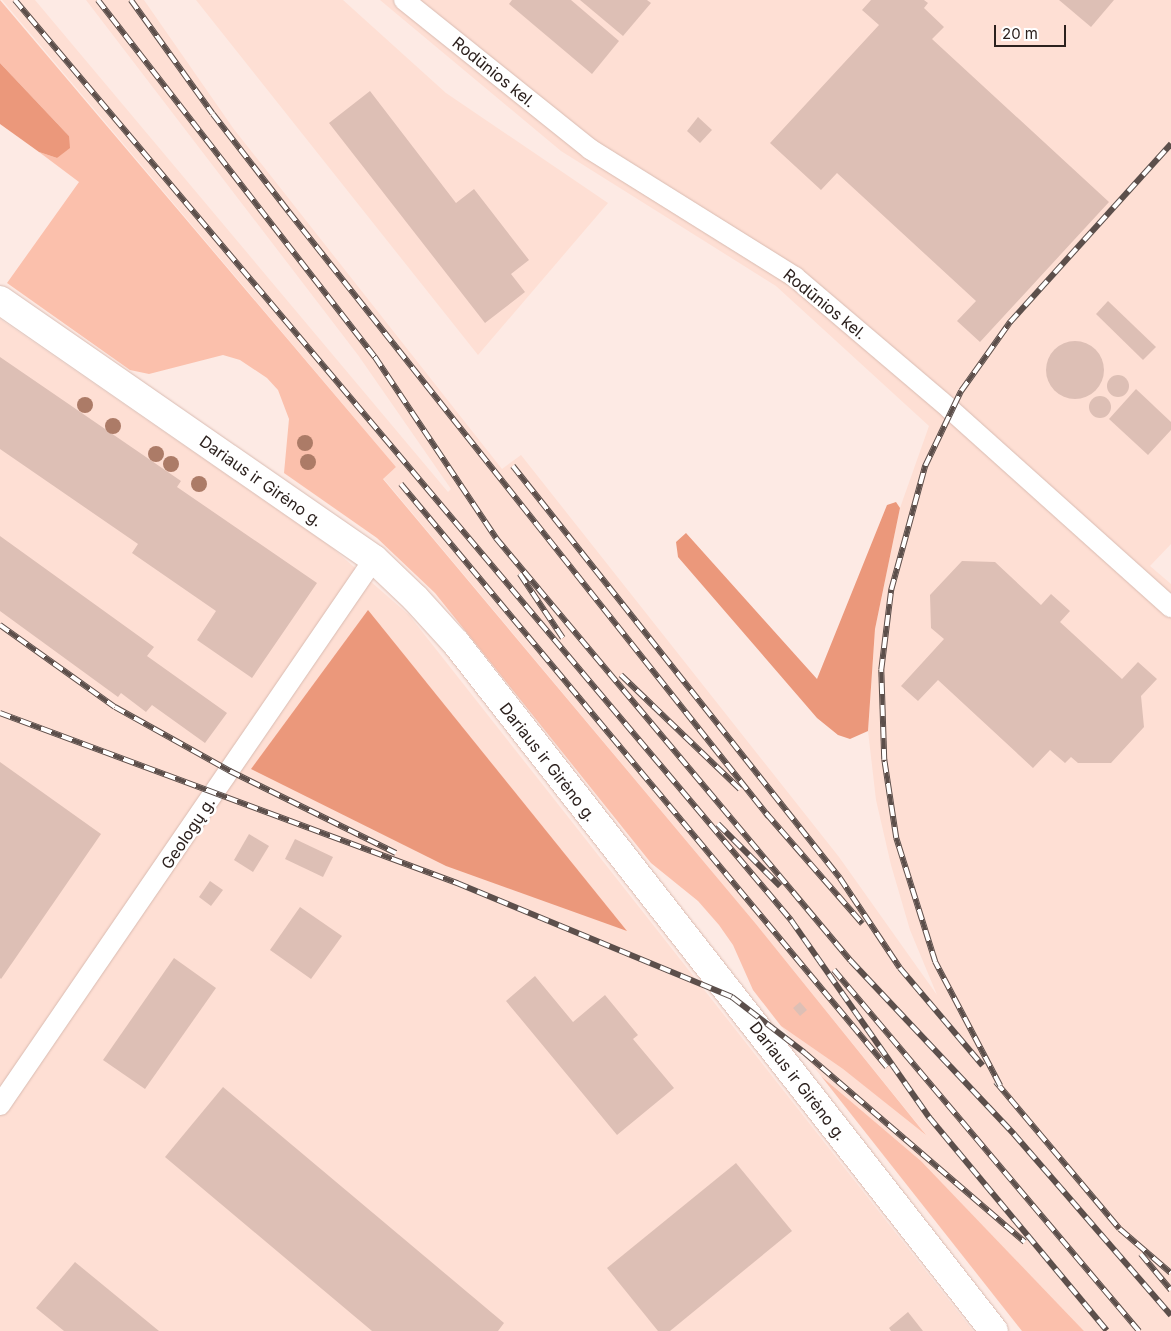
<!DOCTYPE html>
<html>
<head>
<meta charset="utf-8">
<style>
  body { margin:0 }
  #map { position:relative; width:1171px; height:1331px; overflow:hidden; background:#fdeae4; font-family:Inter,sans-serif }
  div>[style] { position:absolute }
  [style*='--x'] { left:calc(var(--x)*1px); top:calc(var(--y)*1px); width:calc(var(--w)*1px); rotate:calc(var(--a)*1deg) }
  .built>* { inset:0; background:#fedfd4 }
  .green>* { inset:0; background:#fbc0ac }
  .forest>* { inset:0; background:#eb987b }
  .building>* { inset:0; background:#ddbfb5 }
  .round { border-radius:50% }
  .roads { filter:drop-shadow(0 0 1px #d9bbb1) drop-shadow(0 0 1px #d9bbb1) }
  .street>* { height:20px; margin:-10px; padding:0 10px; transform-origin:10px; border-radius:10px; background:#fff }
  .secondary>* { height:28px; margin:-14px; padding:0 14px; transform-origin:14px; border-radius:14px; background:#fff }
  .rail>* { height:5.5px; margin-top:-2.75px; transform-origin:0; background:repeating-linear-gradient(90deg,#fff 0 11px,#5c4f4b 0 22px); box-sizing:border-box; border-block:1px solid #5c4f4b }
  .trees>* { width:16px; height:16px; margin:-8px; border-radius:50%; background:#ac7b67 }
  span { translate:-50% -50%; white-space:nowrap; text-align:center; line-height:1.15; -webkit-text-stroke:5px #fff; paint-order:stroke }
  .street-label { font-size:16px; color:#2c211e }
  .scale { position:absolute; left:994px; top:25px; width:72px; height:22px; box-sizing:border-box; border:2px solid #2c211e; border-top:0; padding-left:6px; font-size:15px; line-height:18px; white-space:nowrap; color:#2c211e; -webkit-text-stroke:4px #fff; paint-order:stroke }
</style>
</head>
<body>
<div id="map">
  <div class="built">
    <i style="clip-path:polygon(2px 0,35px 0,448px 492px,451px 489px,358px 355px,86px 0,144px 0,233px 128px,502px 469px,521px 455px,839px 857px,937px 995px,910px 930px,891px 865px,876px 800px,868px 731px,875px 629px,900px 508px,929px 426px,776px 286px,561px 151px,380px 0,1171px 0,1171px 544px,1150px 566px,1171px 584px,1171px 1331px,1084px 1331px,921px 1161px,821px 1076px,781px 1026px,843px 1069px,924px 1132px,756px 924px,383px 478px,396px 467px)"></i>
    <i style="clip-path:polygon(196px 0,343px 0,446px 93px,608px 203px,478px 355px)"></i>
    <i style="clip-path:polygon(0 319px,330px 546px,409px 615px,973px 1331px,0 1331px)"></i>
  </div>
  <div class="green">
    <i style="clip-path:polygon(0 0,396px 467px,383px 479px,756px 924px,926px 1135px,843px 1069px,781px 1026px,753px 990px,733px 945px,719px 925px,698px 901px,651px 863px,435px 593px,377px 538px,284px 473px,289px 419px,278px 390px,267px 378px,240px 360px,223px 355px,149px 374px,130px 370px,7px 283px,79px 182px,39px 152px,57px 158px,69px 136px,0 63px)"></i>
    <i style="clip-path:polygon(821px 1076px,921px 1161px,1084px 1331px,1022px 1331px)"></i>
  </div>
  <div class="forest">
    <i style="clip-path:polygon(0 63px,69px 136px,70px 148px,57px 158px,39px 152px,0 124px)"></i>
    <i style="clip-path:polygon(896px 502px,900px 508px,875px 629px,868px 731px,850px 739px,838px 735px,817px 718px,678px 557px,676px 542px,686px 533px,817px 679px,887px 505px)"></i>
    <i style="clip-path:polygon(368px 610px,627px 931px,446px 866px,251px 769px)"></i>
  </div>
  <div class="building">
    <i style="clip-path:polygon(512px 0,571px 0,619px 41px,592px 74px,509px 4px)"></i>
    <i style="clip-path:polygon(580px 0,647px 0,651px 3px,623px 36px)"></i>
    <i style="clip-path:polygon(871px 0,924px 0,928px 3px,924px 8px,944px 27px,932px 39px,1109px 202px,980px 342px,957px 321px,976px 301px,837px 173px,821px 190px,770px 143px,879px 25px,862px 10px)"></i>
    <i style="clip-path:polygon(1059px 0,1114px 0,1091px 27px)"></i>
    <i style="clip-path:polygon(370px 91px,456px 203px,474px 189px,529px 260px,511px 274px,525px 292px,485px 323px,329px 123px)"></i>
    <i style="clip-path:polygon(698px 117px,712px 130px,700px 143px,687px 131px)"></i>
    <i style="clip-path:polygon(1108px 301px,1156px 347px,1143px 360px,1096px 314px)"></i>
    <i class="round" style="left:1046px;top:341px;width:58px;height:58px"></i>
    <i style="clip-path:polygon(0 357px,181px 481px,177px 487px,317px 583px,252px 678px,197px 640px,216px 611px,132px 553px,138px 544px,0 449px)"></i>
    <i class="round" style="left:1107px;top:375px;width:22px;height:22px"></i>
    <i style="clip-path:polygon(1136px 389px,1171px 422px,1171px 430px,1148px 455px,1109px 419px)"></i>
    <i class="round" style="left:1089px;top:396px;width:22px;height:22px"></i>
    <i style="clip-path:polygon(0 536px,154px 647px,147px 656px,227px 713px,205px 743px,152px 705px,146px 712px,121px 693px,118px 697px,0 611px)"></i>
    <i style="clip-path:polygon(962px 561px,995px 562px,1041px 605px,1051px 594px,1070px 611px,1060px 622px,1122px 679px,1138px 662px,1157px 679px,1141px 696px,1144px 727px,1111px 763px,1078px 763px,1071px 757px,1065px 763px,1050px 750px,1033px 768px,938px 680px,918px 701px,901px 686px,944px 639px,931px 628px,930px 595px)"></i>
    <i style="clip-path:polygon(0 762px,101px 834px,1px 979px,0 978px)"></i>
    <i style="clip-path:polygon(249px 834px,269px 846px,253px 872px,234px 860px)"></i>
    <i style="clip-path:polygon(295px 839px,333px 857px,323px 877px,285px 859px)"></i>
    <i style="clip-path:polygon(210px 881px,223px 890px,211px 906px,199px 897px)"></i>
    <i style="clip-path:polygon(300px 907px,342px 936px,311px 979px,270px 950px)"></i>
    <i style="clip-path:polygon(174px 958px,216px 988px,145px 1089px,103px 1060px)"></i>
    <i style="clip-path:polygon(535px 976px,573px 1022px,605px 995px,638px 1035px,633px 1039px,674px 1088px,617px 1135px,506px 1001px)"></i>
    <i style="clip-path:polygon(800px 1002px,807px 1010px,800px 1016px,793px 1008px)"></i>
    <i style="clip-path:polygon(223px 1087px,504px 1323px,498px 1331px,372px 1331px,165px 1157px)"></i>
    <i style="clip-path:polygon(736px 1163px,792px 1231px,670px 1331px,658px 1331px,607px 1268px)"></i>
    <i style="clip-path:polygon(75px 1262px,159px 1331px,64px 1331px,36px 1308px)"></i>
    <i style="clip-path:polygon(908px 1312px,923px 1331px,891px 1331px,889px 1328px)"></i>
  </div>
  <div class="roads">
    <div class="street">
      <i style="--x:404;--y:0;--w:238;--a:38.7"></i>
      <i style="--x:590;--y:149;--w:242;--a:32"></i>
      <i style="--x:795;--y:277;--w:204;--a:40.4"></i>
      <i style="--x:950;--y:409;--w:297;--a:41.9"></i>
      <i style="--x:0;--y:1105;--w:662;--a:-55.59"></i>
    </div>
    <div class="secondary">
      <i style="--x:0;--y:300;--w:455;--a:34.7"></i>
      <i style="--x:374;--y:559;--w:57;--a:43.6"></i>
      <i style="--x:415;--y:598;--w:61;--a:47.7"></i>
      <i style="--x:456;--y:643;--w:873;--a:51.98"></i>
    </div>
  </div>
  <div class="rail">
    <i style="--x:15;--y:0;--w:1204;--a:49.85"></i>
    <i style="--x:791;--y:920;--w:241;--a:55"></i>
    <i style="--x:929;--y:1117;--w:278;--a:50.2"></i>
    <i style="--x:98;--y:0;--w:452;--a:52.2"></i>
    <i style="--x:375;--y:357;--w:218;--a:56.2"></i>
    <i style="--x:496;--y:538;--w:552;--a:50"></i>
    <i style="--x:851;--y:961;--w:238;--a:46.7"></i>
    <i style="--x:1014;--y:1134;--w:240;--a:49.1"></i>
    <i style="--x:131;--y:0;--w:140;--a:54.3"></i>
    <i style="--x:213;--y:114;--w:124;--a:52.2"></i>
    <i style="--x:289;--y:212;--w:772;--a:51.57"></i>
    <i style="--x:513;--y:466;--w:526;--a:51.56"></i>
    <i style="--x:840;--y:878;--w:108;--a:56.3"></i>
    <i style="--x:900;--y:968;--w:128;--a:49.7"></i>
    <i style="--x:401;--y:484;--w:759;--a:50.18"></i>
    <i style="--x:520;--y:574;--w:77;--a:56.1"></i>
    <i style="--x:0;--y:625;--w:141;--a:35.5"></i>
    <i style="--x:115;--y:707;--w:132;--a:29.1"></i>
    <i style="--x:230;--y:771;--w:185;--a:26.3"></i>
    <i style="--x:621;--y:675;--w:165;--a:43.8"></i>
    <i style="--x:0;--y:713;--w:488;--a:20.4"></i>
    <i style="--x:457;--y:883;--w:298;--a:22.5"></i>
    <i style="--x:732;--y:997;--w:92;--a:37.5"></i>
    <i style="--x:805;--y:1053;--w:290;--a:40.7"></i>
    <i style="--x:766;--y:813;--w:147;--a:48.9"></i>
    <i style="--x:718;--y:824;--w:88;--a:45"></i>
    <i style="--x:834;--y:970;--w:473;--a:49.8"></i>
    <i style="--x:996;--y:1082;--w:192;--a:49.9"></i>
    <i style="--x:1120;--y:1229;--w:67;--a:40.8"></i>
    <i style="--x:1000;--y:1086;--w:140;--a:-117.7"></i>
    <i style="--x:935;--y:962;--w:130;--a:-107.5"></i>
    <i style="--x:896;--y:838;--w:79;--a:-98.7"></i>
    <i style="--x:884;--y:760;--w:90;--a:-91.9"></i>
    <i style="--x:881;--y:670;--w:81;--a:-82.9"></i>
    <i style="--x:891;--y:590;--w:129;--a:-74.7"></i>
    <i style="--x:925;--y:466;--w:83;--a:-64.4"></i>
    <i style="--x:961;--y:391;--w:85;--a:-54.6"></i>
    <i style="--x:1010;--y:322;--w:240;--a:-47.9"></i>
    <i style="--x:1141;--y:1254;--w:47;--a:50.2"></i>
  </div>
  <div class="trees">
    <i style="left:85px;top:405px"></i>
    <i style="left:113px;top:426px"></i>
    <i style="left:305px;top:443px"></i>
    <i style="left:156px;top:454px"></i>
    <i style="left:308px;top:462px"></i>
    <i style="left:171px;top:464px"></i>
    <i style="left:199px;top:484px"></i>
  </div>
  <div class="street-label">
    <span style="left:494px;top:72px;rotate:39deg">Rodūnios kel.</span>
    <span style="left:825px;top:304px;rotate:39deg">Rodūnios kel.</span>
    <span style="left:261px;top:481px;rotate:35deg">Dariaus ir Girėno g.</span>
    <span style="left:548px;top:762px;rotate:52deg">Dariaus ir Girėno g.</span>
    <span style="left:188px;top:833px;rotate:-56deg">Geologų g.</span>
    <span style="left:798px;top:1081px;rotate:52deg">Dariaus ir Girėno g.</span>
  </div>
  <div class="scale">20 m</div>
</div>
</body>
</html>
